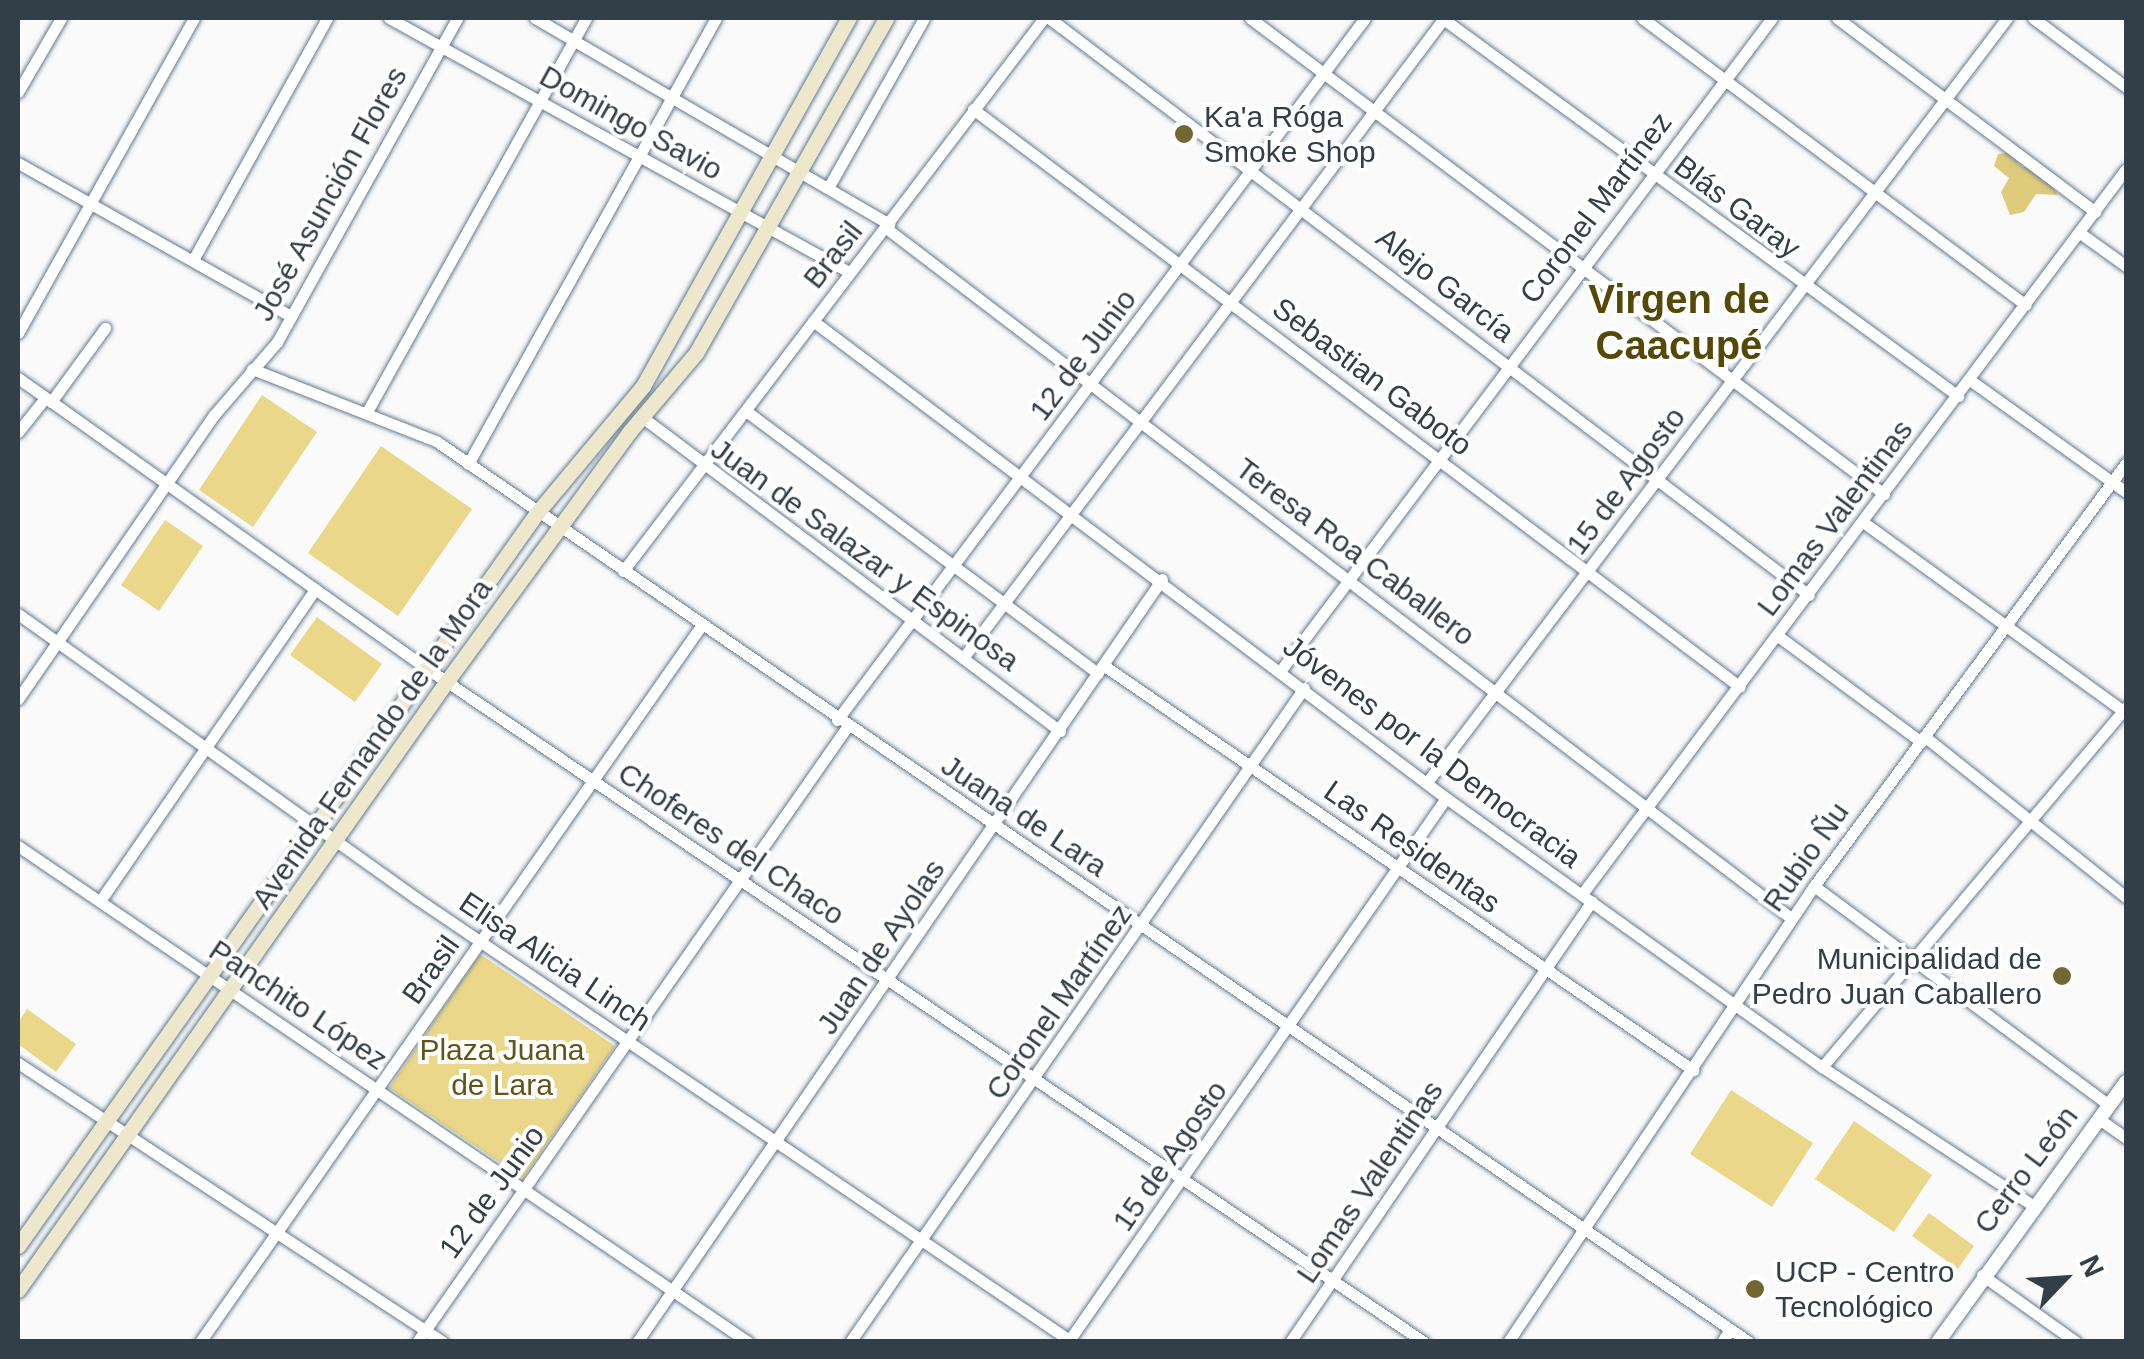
<!DOCTYPE html>
<html>
<head>
<meta charset="utf-8">
<style>
  body { margin:0 }
  #map { position:relative; width:2144px; height:1359px; overflow:hidden; background:#fafafa; font-family:Arial,sans-serif }
  div>[style] { position:absolute }
  [style*='--x'] { left:calc(var(--x)*1px); top:calc(var(--y)*1px); width:calc(var(--w)*1px); rotate:calc(var(--a)*1deg) }
  .green>* { inset:0; background:#ead789 }
  .forest>* { inset:0; background:#decb7b }
  .roads { filter:drop-shadow(0 0 2px #607a92) drop-shadow(0 0 2px #607a92) }
  .minor>* { height:11px; margin:-5.5px; padding:0 5.5px; transform-origin:5.5px; border-radius:5.5px; background:#fff }
  .tertiary>* { height:14px; margin:-7px; padding:0 7px; transform-origin:7px; border-radius:7px; background:#fff }
  .secondary>* { height:15px; margin:-7.5px; padding:0 7.5px; transform-origin:7.5px; border-radius:7.5px; background:#ede7cc }
  .dots>* { width:28px; height:28px; translate:-50% -50%; box-sizing:border-box; border:5px solid #fff; border-radius:50% }
  span { translate:-50% -50%; white-space:nowrap; text-align:center; line-height:1.15; -webkit-text-stroke:8px #fff; paint-order:stroke }
  .poi-label { font-size:30px; color:#323e48 }
  .left { translate:0 -50%; text-align:left }
  .right { translate:-100% -50%; text-align:right }
  .street-label { font-size:30px; color:#323e48 }
  .park-label { font-size:30px; color:#625518 }
  .district-label { font-size:40px; color:#564907; font-weight:700 }
  .frame { position:absolute; inset:0; border:20px solid #323e48; pointer-events:none }
  .north { position:absolute; left:2014px; top:1229px; width:100px; height:100px; -webkit-text-stroke:8px #fff; paint-order:stroke; rotate:65deg; font-size:28px; font-weight:700; line-height:40px; text-align:center; color:#323e48 }
  .north::after { content:''; display:block; margin:auto; width:35px; height:45px; background:#323e48; clip-path:polygon(50% 0,100% 100%,50% 72%,0 100%) }
</style>
</head>
<body>
<div id="map">
  <div class="green">
    <i style="clip-path:polygon(262px 395px,317px 432px,253px 527px,199px 490px)"></i>
    <i style="clip-path:polygon(381px 446px,472px 509px,398px 616px,308px 553px)"></i>
    <i style="clip-path:polygon(165px 520px,203px 546px,159px 611px,121px 585px)"></i>
    <i style="clip-path:polygon(317px 617px,382px 664px,355px 702px,290px 655px)"></i>
    <i style="clip-path:polygon(480px 954px,615px 1046px,523px 1178px,389px 1088px)"></i>
    <i style="clip-path:polygon(27px 1009px,76px 1044px,56px 1072px,18px 1044px,18px 1023px)"></i>
    <i style="clip-path:polygon(1731px 1090px,1813px 1143px,1772px 1207px,1690px 1154px)"></i>
    <i style="clip-path:polygon(1854px 1121px,1932px 1175px,1894px 1232px,1815px 1179px)"></i>
    <i style="clip-path:polygon(1929px 1213px,1974px 1246px,1958px 1269px,1912px 1236px)"></i>
  </div>
  <div class="forest">
    <i style="clip-path:polygon(2007px 153px,2023px 167px,2040px 168px,2058px 195px,2036px 194px,2024px 212px,2010px 215px,2001px 192px,2009px 178px,1994px 166px,1998px 154px)"></i>
  </div>
  <div class="roads">
    <div class="minor">
      <i style="--x:389;--y:18;--w:525;--a:28.91"></i>
      <i style="--x:535;--y:18;--w:410;--a:30.2"></i>
      <i style="--x:1049;--y:18;--w:954;--a:37.21"></i>
      <i style="--x:1250;--y:18;--w:793;--a:36.9"></i>
      <i style="--x:1442;--y:18;--w:640;--a:36.22"></i>
      <i style="--x:1642;--y:18;--w:479;--a:36.8"></i>
      <i style="--x:1837;--y:18;--w:323;--a:36.9"></i>
      <i style="--x:2033;--y:18;--w:116;--a:36.6"></i>
      <i style="--x:18;--y:92;--w:86;--a:-59.8"></i>
      <i style="--x:973;--y:109;--w:960;--a:37"></i>
      <i style="--x:18;--y:163;--w:313;--a:29.3"></i>
      <i style="--x:828;--y:188;--w:195;--a:-60.5"></i>
      <i style="--x:886;--y:228;--w:1139;--a:37.33"></i>
      <i style="--x:2080;--y:233;--w:57;--a:35.7"></i>
      <i style="--x:193;--y:260;--w:277;--a:-61"></i>
      <i style="--x:813;--y:321;--w:793;--a:37"></i>
      <i style="--x:1446;--y:798;--w:462;--a:35.6"></i>
      <i style="--x:1822;--y:1067;--w:254;--a:33.3"></i>
      <i style="--x:18;--y:333;--w:361;--a:-60.8"></i>
      <i style="--x:252;--y:369;--w:198;--a:21.4"></i>
      <i style="--x:436;--y:441;--w:1592;--a:34.46"></i>
      <i style="--x:18;--y:378;--w:499;--a:35.4"></i>
      <i style="--x:425;--y:667;--w:1206;--a:34.05"></i>
      <i style="--x:1970;--y:380;--w:192;--a:35.7"></i>
      <i style="--x:51;--y:402;--w:92;--a:-53.9"></i>
      <i style="--x:368;--y:410;--w:449;--a:-60.9"></i>
      <i style="--x:746;--y:411;--w:439;--a:36.7"></i>
      <i style="--x:642;--y:417;--w:523;--a:36.91"></i>
      <i style="--x:18;--y:432;--w:43;--a:-51.5"></i>
      <i style="--x:468;--y:464;--w:510;--a:-60.92"></i>
      <i style="--x:1863;--y:522;--w:325;--a:36"></i>
      <i style="--x:623;--y:571;--w:695;--a:-52.72"></i>
      <i style="--x:18;--y:614;--w:489;--a:35.5"></i>
      <i style="--x:416;--y:898;--w:792;--a:34.09"></i>
      <i style="--x:1778;--y:636;--w:178;--a:36.5"></i>
      <i style="--x:963;--y:658;--w:801;--a:-53.07"></i>
      <i style="--x:1103;--y:665;--w:716;--a:34.47"></i>
      <i style="--x:1281;--y:670;--w:816;--a:-53.02"></i>
      <i style="--x:18;--y:699;--w:345;--a:-55.4"></i>
      <i style="--x:214;--y:415;--w:96;--a:-49.2"></i>
      <i style="--x:277;--y:342;--w:371;--a:-60.9"></i>
      <i style="--x:837;--y:720;--w:878;--a:-53.05"></i>
      <i style="--x:1924;--y:736;--w:258;--a:38.6"></i>
      <i style="--x:1428;--y:781;--w:958;--a:-52.81"></i>
      <i style="--x:18;--y:846;--w:883;--a:34.19"></i>
      <i style="--x:1814;--y:886;--w:367;--a:36.6"></i>
      <i style="--x:1582;--y:894;--w:906;--a:-53.12"></i>
      <i style="--x:100;--y:901;--w:379;--a:-55.4"></i>
      <i style="--x:18;--y:1063;--w:508;--a:33.28"></i>
      <i style="--x:1822;--y:1067;--w:471;--a:-49.8"></i>
      <i style="--x:2099;--y:1119;--w:33;--a:35"></i>
      <i style="--x:1982;--y:1275;--w:115;--a:35.5"></i>
      <i style="--x:200;--y:1342;--w:874;--a:-55.02"></i>
      <i style="--x:417;--y:1342;--w:750;--a:-55.04"></i>
      <i style="--x:637;--y:1342;--w:926;--a:-55.47"></i>
      <i style="--x:850;--y:1342;--w:796;--a:-55.23"></i>
      <i style="--x:1068;--y:1342;--w:662;--a:-55.21"></i>
      <i style="--x:1290;--y:1342;--w:534;--a:-55.6"></i>
      <i style="--x:1508;--y:1342;--w:549;--a:-56.14"></i>
      <i style="--x:1814;--y:886;--w:526;--a:-53.59"></i>
      <i style="--x:1722;--y:1342;--w:15;--a:-58"></i>
    </div>
    <div class="tertiary">
      <i style="--x:1938;--y:1342;--w:321;--a:-54.1"></i>
    </div>
    <div class="secondary">
      <i style="--x:18;--y:1246;--w:897;--a:-54.71"></i>
      <i style="--x:536;--y:514;--w:167;--a:-50.1"></i>
      <i style="--x:643;--y:386;--w:422;--a:-60.8"></i>
      <i style="--x:18;--y:1290;--w:745;--a:-54.84"></i>
      <i style="--x:447;--y:681;--w:310;--a:-53.8"></i>
      <i style="--x:630;--y:431;--w:102;--a:-49.8"></i>
      <i style="--x:696;--y:353;--w:385;--a:-60.4"></i>
    </div>
  </div>
  <div class="dots">
    <i style="left:1184px;top:134px;background:#726633"></i>
    <i style="left:2062px;top:976px;background:#726633"></i>
    <i style="left:1755px;top:1289px;background:#726633"></i>
  </div>
  <div class="poi-label">
    <span class="left" style="left:1204px;top:134px">Ka'a Róga<br>Smoke Shop</span>
    <span class="right" style="left:2042px;top:976px">Municipalidad de<br>Pedro Juan Caballero</span>
    <span class="left" style="left:1775px;top:1289px">UCP - Centro<br>Tecnológico</span>
  </div>
  <div class="street-label">
    <span style="left:631px;top:123px;rotate:29deg">Domingo Savio</span>
    <span style="left:330px;top:194px;rotate:-61deg">José Asunción Flores</span>
    <span style="left:1737px;top:207px;rotate:37deg">Blás Garay</span>
    <span style="left:1596px;top:208px;rotate:-53deg">Coronel Martínez</span>
    <span style="left:833px;top:255px;rotate:-52deg">Brasil</span>
    <span style="left:1445px;top:285px;rotate:38deg">Alejo García</span>
    <span style="left:1083px;top:355px;rotate:-53deg">12 de Junio</span>
    <span style="left:1372px;top:377px;rotate:37deg">Sebastian Gaboto</span>
    <span style="left:1626px;top:481px;rotate:-53deg">15 de Agosto</span>
    <span style="left:1835px;top:518px;rotate:-53deg">Lomas Valentinas</span>
    <span style="left:1355px;top:552px;rotate:37deg">Teresa Roa Caballero</span>
    <span style="left:865px;top:555px;rotate:36deg">Juan de Salazar y Espinosa</span>
    <span style="left:372px;top:744px;rotate:-55deg">Avenida Fernando de la Mora</span>
    <span style="left:1432px;top:752px;rotate:37deg">Jóvenes por la Democracia</span>
    <span style="left:1024px;top:816px;rotate:34deg">Juana de Lara</span>
    <span style="left:731px;top:844px;rotate:34deg">Choferes del Chaco</span>
    <span style="left:1412px;top:847px;rotate:35deg">Las Residentas</span>
    <span style="left:1806px;top:857px;rotate:-55deg">Rubio Ñu</span>
    <span style="left:881px;top:947px;rotate:-56deg">Juan de Ayolas</span>
    <span style="left:555px;top:962px;rotate:34deg">Elisa Alicia Linch</span>
    <span style="left:431px;top:970px;rotate:-55deg">Brasil</span>
    <span style="left:1059px;top:1002px;rotate:-55deg">Coronel Martínez</span>
    <span style="left:298px;top:1005px;rotate:34deg">Panchito López</span>
    <span style="left:1170px;top:1156px;rotate:-55deg">15 de Agosto</span>
    <span style="left:2026px;top:1170px;rotate:-53deg">Cerro León</span>
    <span style="left:1370px;top:1182px;rotate:-56deg">Lomas Valentinas</span>
    <span style="left:492px;top:1192px;rotate:-54deg">12 de Junio</span>
  </div>
  <div class="park-label">
    <span style="left:502px;top:1067px">Plaza Juana<br>de Lara</span>
  </div>
  <div class="district-label">
    <span style="left:1679px;top:322px">Virgen de<br>Caacupé</span>
  </div>
  <div class="frame"></div>
  <div class="north">N</div>
</div>
</body>
</html>
